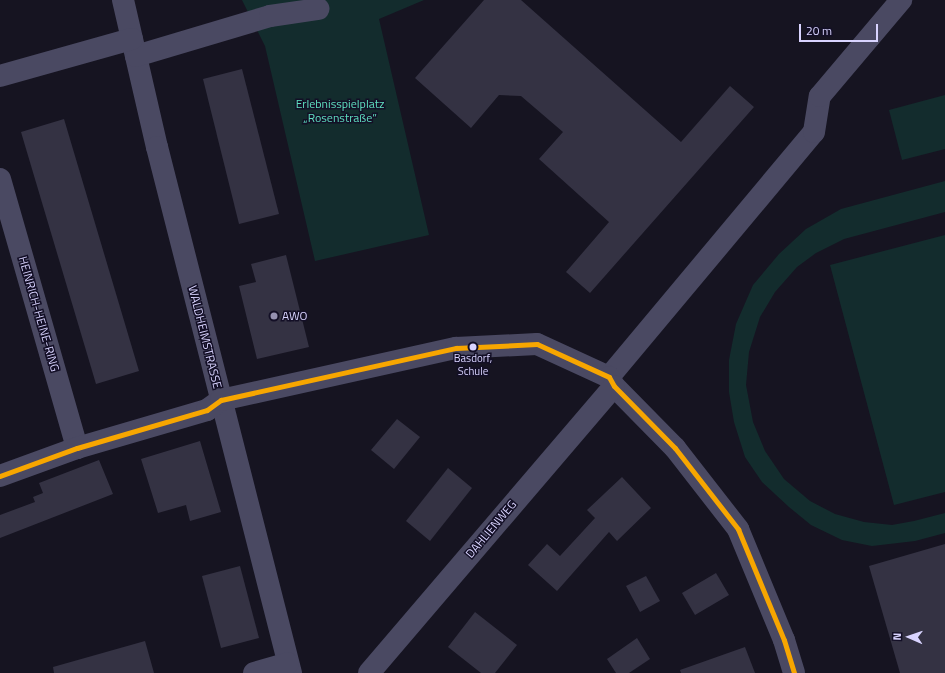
<!DOCTYPE html>
<html>
<head>
<meta charset="utf-8">
<style>
  body { margin:0 }
  #map { position:relative; width:945px; height:673px; overflow:hidden; background:#161421; font-family:"Titillium Web",sans-serif }
  div>[style] { position:absolute }
  [style*='--x'] { left:calc(var(--x)*1px); top:calc(var(--y)*1px); width:calc(var(--w)*1px); rotate:calc(var(--a)*1deg) }
  .green>* { inset:0; background:#132c2d }
  .building>* { inset:0; background:#343243 }
  .minor>* { height:22px; margin:-11px; padding:0 11px; transform-origin:11px; border-radius:11px; background:#4a4962 }
  .bus-1>* { height:5px; margin:-2.5px; padding:0 2.5px; transform-origin:2.5px; border-radius:2.5px; background:#f7a600 }
  .dots>* { width:11px; height:11px; translate:-50% -50%; box-sizing:border-box; border:2px solid #130f26; border-radius:50% }
  span { translate:-50% -50%; white-space:nowrap; text-align:center; line-height:1.15; -webkit-text-stroke:3px #130f26; paint-order:stroke }
  .bus-label { font-size:11px; color:#d9d4ff }
  .park-label { font-size:12px; color:#5fe0c0 }
  .street-label { font-size:12px; color:#d9d4ff }
  .poi-label { font-size:12px; color:#d9d4ff }
  .left { translate:0 -50%; text-align:left }
  .north { position:absolute; left:889px; top:617px; width:40px; height:40px; -webkit-text-stroke:3px #130f26; paint-order:stroke; rotate:272deg; font-size:11px; font-weight:700; line-height:16px; text-align:center; color:#d9d4ff }
  .north::after { content:''; display:block; margin:auto; width:14px; height:18px; background:#d9d4ff; clip-path:polygon(50% 0,100% 100%,50% 72%,0 100%) }
  .scale { position:absolute; left:799px; top:24px; width:79px; height:18px; box-sizing:border-box; border:2px solid #d9d4ff; border-top:0; padding-left:5px; font-size:12px; line-height:14px; white-space:nowrap; color:#d9d4ff; -webkit-text-stroke:3px #130f26; paint-order:stroke }
</style>
</head>
<body>
<div id="map">
  <div class="green">
    <i style="clip-path:polygon(242px 0,424px 0,379px 19px,429px 235px,315px 261px,265px 46px)"></i>
    <i style="clip-path:polygon(945px 95px,945px 149px,902px 160px,889px 110px)"></i>
    <i style="clip-path:polygon(945px 181px,945px 212px,844px 239px,816px 253px,797px 267px,775px 292px,760px 317px,749px 352px,746px 385px,753px 422px,765px 451px,784px 479px,810px 501px,835px 514px,864px 522px,892px 525px,914px 521px,945px 513px,945px 533px,915px 541px,872px 546px,842px 540px,811px 525px,789px 507px,762px 482px,745px 457px,734px 422px,729px 392px,729px 360px,736px 324px,753px 285px,779px 254px,806px 229px,841px 209px)"></i>
    <i style="clip-path:polygon(945px 235px,945px 492px,894px 505px,830px 265px)"></i>
  </div>
  <div class="building">
    <i style="clip-path:polygon(484px 0,521px 0,681px 142px,730px 86px,754px 107px,590px 293px,566px 272px,609px 222px,539px 159px,563px 132px,521px 96px,499px 95px,471px 128px,415px 78px)"></i>
    <i style="clip-path:polygon(242px 69px,279px 214px,239px 224px,203px 79px)"></i>
    <i style="clip-path:polygon(64px 119px,139px 371px,96px 384px,21px 132px)"></i>
    <i style="clip-path:polygon(286px 255px,309px 347px,257px 359px,239px 286px,256px 282px,251px 264px)"></i>
    <i style="clip-path:polygon(397px 419px,420px 437px,394px 469px,371px 450px)"></i>
    <i style="clip-path:polygon(200px 441px,221px 512px,190px 521px,186px 505px,158px 513px,141px 459px)"></i>
    <i style="clip-path:polygon(99px 460px,113px 494px,0 538px,0 515px,35px 502px,33px 497px,43px 493px,39px 483px)"></i>
    <i style="clip-path:polygon(448px 468px,472px 488px,430px 541px,406px 521px)"></i>
    <i style="clip-path:polygon(622px 477px,651px 508px,617px 541px,609px 532px,557px 591px,528px 565px,547px 544px,560px 556px,595px 518px,587px 510px)"></i>
    <i style="clip-path:polygon(945px 544px,945px 673px,900px 673px,869px 566px)"></i>
    <i style="clip-path:polygon(240px 566px,259px 638px,221px 648px,202px 576px)"></i>
    <i style="clip-path:polygon(716px 573px,729px 595px,695px 615px,682px 593px)"></i>
    <i style="clip-path:polygon(646px 576px,660px 601px,640px 612px,626px 586px)"></i>
    <i style="clip-path:polygon(475px 612px,517px 645px,495px 673px,481px 673px,448px 647px)"></i>
    <i style="clip-path:polygon(637px 638px,650px 659px,629px 673px,616px 673px,607px 659px)"></i>
    <i style="clip-path:polygon(145px 641px,154px 673px,54px 673px,53px 667px)"></i>
    <i style="clip-path:polygon(745px 647px,755px 673px,681px 673px,680px 670px)"></i>
  </div>
  <div class="minor">
    <i style="--x:123;--y:0;--w:151;--a:77"></i>
    <i style="--x:157;--y:147;--w:543;--a:75.71"></i>
    <i style="--x:136;--y:56;--w:140;--a:-16.6"></i>
    <i style="--x:270;--y:16;--w:49;--a:-8.3"></i>
    <i style="--x:0;--y:76;--w:137;--a:-15.7"></i>
    <i style="--x:0;--y:179;--w:280;--a:74"></i>
    <i style="--x:609;--y:377;--w:319;--a:-50.1"></i>
    <i style="--x:814;--y:132;--w:36;--a:-81"></i>
    <i style="--x:820;--y:96;--w:126;--a:-49.8"></i>
    <i style="--x:0;--y:476;--w:82;--a:-20"></i>
    <i style="--x:77;--y:448;--w:135;--a:-16.3"></i>
    <i style="--x:207;--y:410;--w:17;--a:-36"></i>
    <i style="--x:221;--y:400;--w:241;--a:-12.5"></i>
    <i style="--x:456;--y:348;--w:81;--a:-2.8"></i>
    <i style="--x:537;--y:344;--w:79;--a:24.6"></i>
    <i style="--x:609;--y:377;--w:10;--a:61"></i>
    <i style="--x:614;--y:386;--w:87;--a:45.5"></i>
    <i style="--x:675;--y:448;--w:103;--a:52.1"></i>
    <i style="--x:738;--y:529;--w:120;--a:67.5"></i>
    <i style="--x:784;--y:640;--w:34;--a:73"></i>
    <i style="--x:254;--y:673;--w:35;--a:-16"></i>
    <i style="--x:369;--y:673;--w:377;--a:-49.5"></i>
  </div>
  <div class="bus-1">
    <i style="--x:0;--y:476;--w:82;--a:-20"></i>
    <i style="--x:77;--y:448;--w:135;--a:-16.3"></i>
    <i style="--x:207;--y:410;--w:17;--a:-36"></i>
    <i style="--x:221;--y:400;--w:241;--a:-12.5"></i>
    <i style="--x:456;--y:348;--w:81;--a:-2.8"></i>
    <i style="--x:537;--y:344;--w:79;--a:24.6"></i>
    <i style="--x:609;--y:377;--w:10;--a:61"></i>
    <i style="--x:614;--y:386;--w:87;--a:45.5"></i>
    <i style="--x:675;--y:448;--w:103;--a:52.1"></i>
    <i style="--x:738;--y:529;--w:120;--a:67.5"></i>
    <i style="--x:784;--y:640;--w:34;--a:73"></i>
  </div>
  <div class="dots">
    <i style="left:274px;top:316px;background:#9591b1"></i>
    <i style="left:473px;top:347px;background:#d9d4ff"></i>
  </div>
  <div class="bus-label">
    <span style="left:473px;top:365px">Basdorf,<br>Schule</span>
  </div>
  <div class="park-label">
    <span style="left:340px;top:111px">Erlebnisspielplatz<br>„Rosenstraße”</span>
  </div>
  <div class="street-label">
    <span style="left:39px;top:314px;rotate:74deg">HEINRICH-HEINE-RING</span>
    <span style="left:205px;top:337px;rotate:76deg">WALDHEIMSTRASSE</span>
    <span style="left:491px;top:529px;rotate:-50deg">DAHLIENWEG</span>
  </div>
  <div class="poi-label">
    <span class="left" style="left:282px;top:316px">AWO</span>
  </div>
  <div class="north">N</div>
  <div class="scale">20 m</div>
</div>
</body>
</html>
